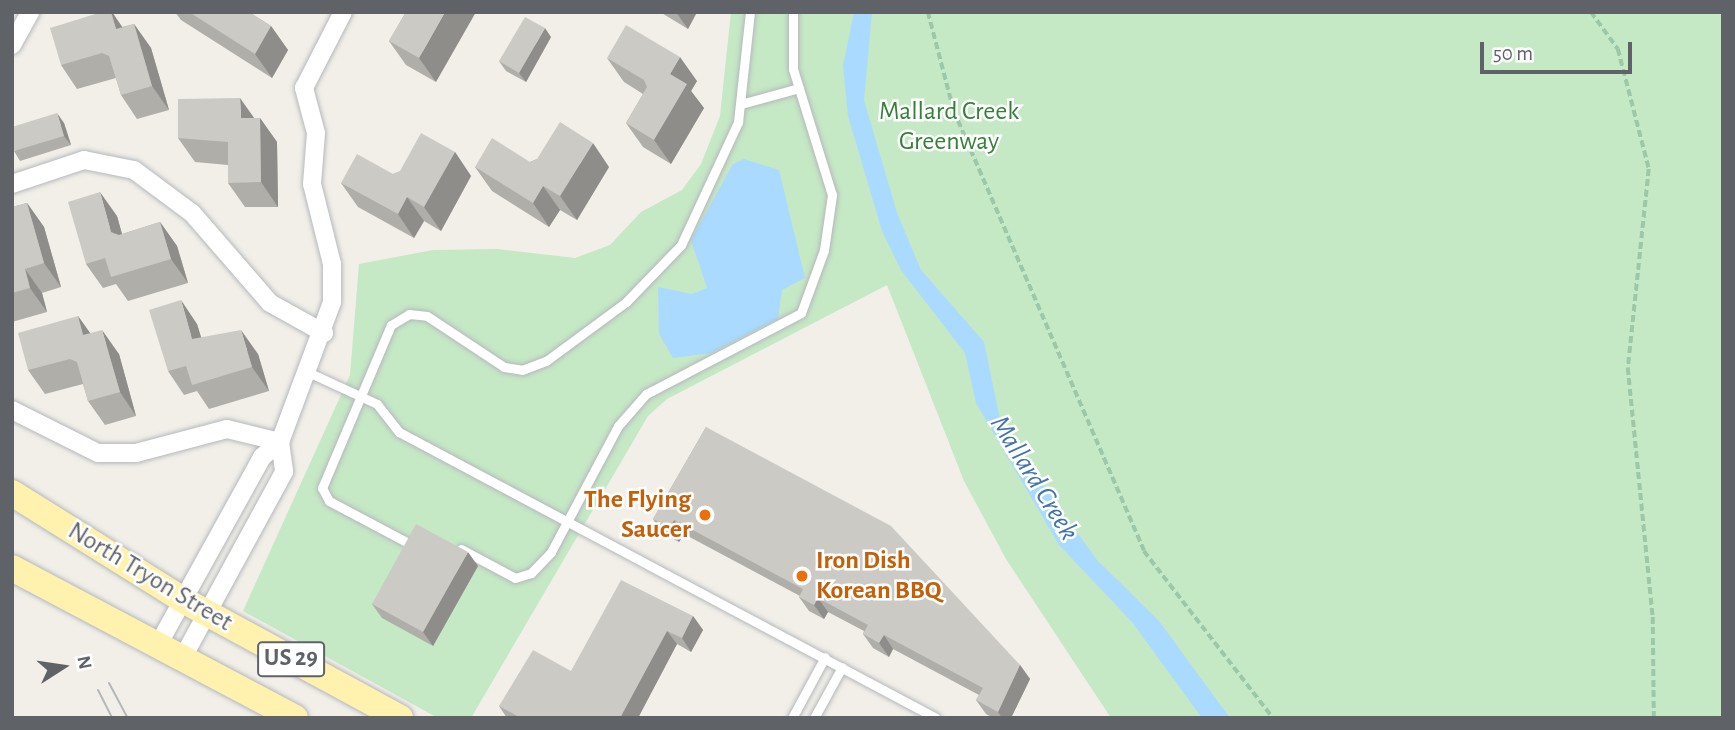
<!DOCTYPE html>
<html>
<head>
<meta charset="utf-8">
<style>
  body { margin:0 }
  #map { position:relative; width:1735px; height:730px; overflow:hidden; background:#f1efe8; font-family:"Alegreya Sans",sans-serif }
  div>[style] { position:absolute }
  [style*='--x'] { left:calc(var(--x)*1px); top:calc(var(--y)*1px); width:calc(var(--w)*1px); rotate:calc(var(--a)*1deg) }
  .green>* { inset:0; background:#c5e8c5 }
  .water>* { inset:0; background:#aadaff }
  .path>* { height:3.5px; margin-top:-1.75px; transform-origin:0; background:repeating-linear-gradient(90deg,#9cc7a9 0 7px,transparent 0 10.5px) }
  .roads { filter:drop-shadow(0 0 2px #b5b8bc) drop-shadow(0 0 2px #b5b8bc) }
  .service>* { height:9px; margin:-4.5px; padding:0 4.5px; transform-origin:4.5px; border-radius:4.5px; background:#fff }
  .minor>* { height:18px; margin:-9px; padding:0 9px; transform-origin:9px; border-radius:9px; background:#fff }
  .primary>* { height:26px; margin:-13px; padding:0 13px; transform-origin:13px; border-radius:13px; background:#fff2af }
  .tram>* { height:2px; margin:-1px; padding:0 1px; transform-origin:1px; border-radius:1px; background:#b6b7b8 }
  .wall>* { inset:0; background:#afaea9 }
  .shaded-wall>* { inset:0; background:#8f8d8a }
  .building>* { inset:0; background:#cccac5 }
  .dots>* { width:19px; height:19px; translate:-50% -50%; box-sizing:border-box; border:4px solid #fff; border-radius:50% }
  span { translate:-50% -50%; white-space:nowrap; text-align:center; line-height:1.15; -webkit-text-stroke:5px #fff; paint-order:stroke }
  .shield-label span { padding:2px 5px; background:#fff; border:2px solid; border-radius:5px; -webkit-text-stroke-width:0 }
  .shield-label { font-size:24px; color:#5f6368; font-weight:700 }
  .park-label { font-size:26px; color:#348238 }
  .food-label { font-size:26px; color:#c56008; font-weight:700 }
  .right { translate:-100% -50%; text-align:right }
  .left { translate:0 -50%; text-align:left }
  .street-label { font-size:26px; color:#5f6368 }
  .water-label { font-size:28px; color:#4174aa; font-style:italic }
  .frame { position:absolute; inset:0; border:14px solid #5f6368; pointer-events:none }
  .north { position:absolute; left:28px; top:632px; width:70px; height:70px; -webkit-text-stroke:5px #fff; paint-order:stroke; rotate:78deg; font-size:19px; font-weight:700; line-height:28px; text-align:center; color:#5f6368 }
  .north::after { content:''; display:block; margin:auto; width:24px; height:32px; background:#5f6368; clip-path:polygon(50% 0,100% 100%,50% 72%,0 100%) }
  .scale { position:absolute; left:1480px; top:42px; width:152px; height:32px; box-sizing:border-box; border:4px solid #5f6368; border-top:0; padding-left:9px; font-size:21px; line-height:24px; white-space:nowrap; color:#5f6368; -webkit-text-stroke:5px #fff; paint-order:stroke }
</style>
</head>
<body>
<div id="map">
  <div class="green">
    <i style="clip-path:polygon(731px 12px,1723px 12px,1723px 718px,1111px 718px,1006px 559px,964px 481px,887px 285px,667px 399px,648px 416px,471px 718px,438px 718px,243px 611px,350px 375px,359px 264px,433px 250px,498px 249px,575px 258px,610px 245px,641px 212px,682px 190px,701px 164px,720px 116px)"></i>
  </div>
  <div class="water">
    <i style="clip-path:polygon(854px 12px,872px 12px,864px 100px,897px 213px,921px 270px,984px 342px,1002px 429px,1097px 560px,1159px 621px,1230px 718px,1202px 718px,1132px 622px,1059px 545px,976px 403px,965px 353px,901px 270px,882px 231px,848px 116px,843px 66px)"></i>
    <i style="clip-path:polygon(744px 159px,779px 170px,805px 278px,782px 290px,778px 319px,711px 353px,673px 358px,659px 334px,658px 287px,692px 294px,707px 288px,691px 240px,733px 164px)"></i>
  </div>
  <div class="path">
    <i style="--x:928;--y:12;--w:102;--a:75.3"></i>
    <i style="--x:954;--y:111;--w:479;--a:66.6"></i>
    <i style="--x:1144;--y:551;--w:211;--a:52.3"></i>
    <i style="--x:1591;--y:12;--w:46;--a:53.9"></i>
    <i style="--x:1618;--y:49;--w:124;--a:75.5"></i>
    <i style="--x:1649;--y:169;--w:200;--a:96"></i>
    <i style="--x:1628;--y:368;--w:250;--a:84.3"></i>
    <i style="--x:1653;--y:617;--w:101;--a:89.4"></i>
  </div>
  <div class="roads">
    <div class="service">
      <i style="--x:741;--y:104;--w:60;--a:-15.4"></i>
      <i style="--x:310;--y:373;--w:74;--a:24.8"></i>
      <i style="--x:377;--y:404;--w:36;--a:52"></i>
      <i style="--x:399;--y:432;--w:608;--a:28.04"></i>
      <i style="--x:414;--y:546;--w:96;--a:-152.1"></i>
      <i style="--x:329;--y:501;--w:15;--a:-118"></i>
      <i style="--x:322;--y:488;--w:177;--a:-67.1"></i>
      <i style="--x:391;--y:325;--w:21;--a:-31"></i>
      <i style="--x:409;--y:314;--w:18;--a:6"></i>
      <i style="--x:427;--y:316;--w:92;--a:33.5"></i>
      <i style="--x:504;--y:367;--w:18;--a:9"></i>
      <i style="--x:522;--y:370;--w:26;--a:-21"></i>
      <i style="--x:546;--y:361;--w:99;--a:-36.4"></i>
      <i style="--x:626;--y:302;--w:79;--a:-46"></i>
      <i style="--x:681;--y:245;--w:136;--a:-65.1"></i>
      <i style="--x:738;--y:122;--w:111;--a:-83.8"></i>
      <i style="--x:461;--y:549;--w:61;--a:28.2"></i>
      <i style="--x:515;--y:578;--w:17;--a:-17"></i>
      <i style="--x:531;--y:573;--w:29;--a:-46"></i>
      <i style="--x:551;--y:552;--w:143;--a:-62"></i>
      <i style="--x:618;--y:426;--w:43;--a:-48.8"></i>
      <i style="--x:646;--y:394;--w:175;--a:-27.6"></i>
      <i style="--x:801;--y:313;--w:67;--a:-69.9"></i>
      <i style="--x:824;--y:250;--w:56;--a:-81.7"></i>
      <i style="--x:832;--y:195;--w:132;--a:-107.2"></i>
      <i style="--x:793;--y:69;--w:57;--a:-90"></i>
      <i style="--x:792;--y:718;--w:69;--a:-61.6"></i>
      <i style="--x:814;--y:718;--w:58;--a:-61.2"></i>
    </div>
    <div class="minor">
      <i style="--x:12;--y:45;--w:38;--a:-61"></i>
      <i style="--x:12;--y:184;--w:76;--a:-18.4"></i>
      <i style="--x:84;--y:160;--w:51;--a:11.3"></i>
      <i style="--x:134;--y:170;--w:72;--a:36.6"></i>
      <i style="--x:192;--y:213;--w:119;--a:49.1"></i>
      <i style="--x:270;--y:303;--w:62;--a:29.1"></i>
      <i style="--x:12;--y:410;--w:96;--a:26.6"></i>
      <i style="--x:98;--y:453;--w:38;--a:0"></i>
      <i style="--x:136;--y:453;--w:94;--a:-14.8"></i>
      <i style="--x:227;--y:429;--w:55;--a:13.8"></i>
      <i style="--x:280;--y:442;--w:149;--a:-69.6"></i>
      <i style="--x:332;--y:302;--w:38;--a:-90"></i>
      <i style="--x:332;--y:264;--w:82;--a:-104"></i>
      <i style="--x:312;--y:184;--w:51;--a:-85.5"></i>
      <i style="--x:316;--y:133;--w:47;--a:-104.9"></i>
      <i style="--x:304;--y:88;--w:85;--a:-62.8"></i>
      <i style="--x:158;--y:645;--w:215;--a:-61"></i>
      <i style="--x:262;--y:457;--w:23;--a:-40"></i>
      <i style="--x:280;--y:442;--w:30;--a:82"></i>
      <i style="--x:284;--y:472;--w:211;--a:118.6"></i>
    </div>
    <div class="primary">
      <i style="--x:12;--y:493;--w:202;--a:32"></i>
      <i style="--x:183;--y:600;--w:247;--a:28.5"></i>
      <i style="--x:12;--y:568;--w:320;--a:27.9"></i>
    </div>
  </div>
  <div class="tram">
    <i style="--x:109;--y:683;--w:40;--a:62"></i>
    <i style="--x:98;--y:690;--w:31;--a:63"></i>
  </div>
  <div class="wall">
    <i style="clip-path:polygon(102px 12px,112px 12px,122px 27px,134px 24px,151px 48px,169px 110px,137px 119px,121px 95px,116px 78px,77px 89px,61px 65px)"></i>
    <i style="clip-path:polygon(175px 12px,249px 12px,271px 26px,288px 50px,272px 78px,181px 20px)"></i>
    <i style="clip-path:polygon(406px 12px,436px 82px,406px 65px,389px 41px)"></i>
    <i style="clip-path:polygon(660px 12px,697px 12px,688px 29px)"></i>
    <i style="clip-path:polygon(551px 37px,526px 82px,506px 71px,499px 61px)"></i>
    <i style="clip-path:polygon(607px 58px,697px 81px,691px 91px,704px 108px,671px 164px,643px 147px,626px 123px,643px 94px,624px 82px)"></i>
    <i style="clip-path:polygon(254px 118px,260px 118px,277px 142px,278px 207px,245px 207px,228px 183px,228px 165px,195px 162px,178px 138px)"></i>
    <i style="clip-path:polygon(64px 123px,71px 145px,20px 161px,14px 151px)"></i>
    <i style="clip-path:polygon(455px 152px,471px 176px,441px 231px,424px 221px,414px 238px,358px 207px,341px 183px,393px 174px)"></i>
    <i style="clip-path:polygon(537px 159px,609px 167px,577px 220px,560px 210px,549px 227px,492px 191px,475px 167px,530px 162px)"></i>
    <i style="clip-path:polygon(27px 203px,44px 227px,61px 287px,42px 293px,47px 312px,12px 322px,12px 207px)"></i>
    <i style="clip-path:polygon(117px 216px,122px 234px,160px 222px,177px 246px,188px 283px,128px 301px,116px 284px,103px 288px,86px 264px)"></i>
    <i style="clip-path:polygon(78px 316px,90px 333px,119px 354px,136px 416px,105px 425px,88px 401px,83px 384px,45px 394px,28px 370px)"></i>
    <i style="clip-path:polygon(197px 324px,201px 337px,258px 354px,269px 391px,209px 409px,197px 391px,184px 395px,168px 371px)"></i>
    <i style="clip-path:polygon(706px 427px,1020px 665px,1030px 679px,1011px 718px,993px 718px,986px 714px,976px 700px,979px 695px,893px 649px,889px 657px,873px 648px,863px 634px,864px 631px,828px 612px,824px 619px,809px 611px,799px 597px,800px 596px,684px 534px,679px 542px,662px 533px,653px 519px)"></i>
    <i style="clip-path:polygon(478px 566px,433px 646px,382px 618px,372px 604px)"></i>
    <i style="clip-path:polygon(693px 616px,703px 630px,691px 652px,677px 644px,638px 718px,507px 718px,499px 706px,571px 671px)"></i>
  </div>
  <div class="shaded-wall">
    <i style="clip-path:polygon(111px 12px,112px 12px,127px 34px,116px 29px)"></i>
    <i style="clip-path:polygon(445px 12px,476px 12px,436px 82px,419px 58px)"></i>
    <i style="clip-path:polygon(676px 12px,697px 12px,688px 29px)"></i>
    <i style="clip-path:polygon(134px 24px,151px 48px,169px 110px,152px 86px)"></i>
    <i style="clip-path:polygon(271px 26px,288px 50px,272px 78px,255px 54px)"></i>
    <i style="clip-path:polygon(545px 28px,551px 37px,526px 82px,519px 73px)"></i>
    <i style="clip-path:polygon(680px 57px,697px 81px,691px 91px,704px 108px,671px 164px,654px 140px,670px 74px)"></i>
    <i style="clip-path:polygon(240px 98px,257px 122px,241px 118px)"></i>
    <i style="clip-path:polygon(57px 113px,64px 123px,71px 145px,64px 136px)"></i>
    <i style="clip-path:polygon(260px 118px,277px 142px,278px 207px,261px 182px)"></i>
    <i style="clip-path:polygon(593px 143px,609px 167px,577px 220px,560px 196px)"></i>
    <i style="clip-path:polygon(455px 152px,471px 176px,441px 231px,424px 207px)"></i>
    <i style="clip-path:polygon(543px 186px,560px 210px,549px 227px,533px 203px)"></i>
    <i style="clip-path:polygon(100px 192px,117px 216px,128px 256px,111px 232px)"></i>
    <i style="clip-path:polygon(407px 197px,424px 221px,414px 238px,398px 214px)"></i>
    <i style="clip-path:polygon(27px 203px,44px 227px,61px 287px,44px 263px)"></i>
    <i style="clip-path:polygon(160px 222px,177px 246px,188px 283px,171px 259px)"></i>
    <i style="clip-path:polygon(25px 269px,42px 293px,47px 312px,30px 288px)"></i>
    <i style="clip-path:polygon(181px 300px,197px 324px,209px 363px,192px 339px)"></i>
    <i style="clip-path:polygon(78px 316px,95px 340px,83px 335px)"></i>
    <i style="clip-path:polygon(102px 330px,119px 354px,136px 416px,120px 392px)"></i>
    <i style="clip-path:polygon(241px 330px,258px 354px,269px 391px,252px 367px)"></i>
    <i style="clip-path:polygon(674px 520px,684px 534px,679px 542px,670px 528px)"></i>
    <i style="clip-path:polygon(468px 552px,478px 566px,433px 646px,423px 632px)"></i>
    <i style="clip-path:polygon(818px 598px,828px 612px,824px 619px,814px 605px)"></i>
    <i style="clip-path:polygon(693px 616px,703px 630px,691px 652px,682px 638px)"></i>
    <i style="clip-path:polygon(667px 631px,677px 644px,638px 718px,620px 718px)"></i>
    <i style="clip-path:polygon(884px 635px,893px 649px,889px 657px,879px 643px)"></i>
    <i style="clip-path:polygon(1020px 665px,1030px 679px,1011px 718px,1002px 718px,998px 712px)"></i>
  </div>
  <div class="building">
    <i style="clip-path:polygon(102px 12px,111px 12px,116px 29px,134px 24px,152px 86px,121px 95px,109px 56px,102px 53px,61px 65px,50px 28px)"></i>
    <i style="clip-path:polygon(189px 12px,249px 12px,271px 26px,255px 54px)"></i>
    <i style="clip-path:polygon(406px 12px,445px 12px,419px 58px,389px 41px)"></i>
    <i style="clip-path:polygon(525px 17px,545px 28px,519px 73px,499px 61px)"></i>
    <i style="clip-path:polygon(626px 25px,680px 57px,670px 74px,687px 84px,654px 140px,626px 123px,647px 87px,644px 80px,607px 58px)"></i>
    <i style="clip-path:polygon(240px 98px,241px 118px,260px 118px,261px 182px,228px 183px,228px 142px,178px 138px,178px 99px)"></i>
    <i style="clip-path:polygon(57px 113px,64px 136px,14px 151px,12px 147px,12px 127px)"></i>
    <i style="clip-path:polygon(560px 122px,593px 143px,560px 196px,543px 186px,533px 203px,475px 167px,492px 138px,530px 162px,537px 159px)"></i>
    <i style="clip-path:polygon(421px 133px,455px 152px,424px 207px,407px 197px,398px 214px,341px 183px,357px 154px,393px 174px,400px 171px)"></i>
    <i style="clip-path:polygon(100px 192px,111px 232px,119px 235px,160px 222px,171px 259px,111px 277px,105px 258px,86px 264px,68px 202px)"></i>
    <i style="clip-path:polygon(27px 203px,44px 263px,25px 269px,30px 288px,12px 293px,12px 207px)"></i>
    <i style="clip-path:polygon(181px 300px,192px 339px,241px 330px,252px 367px,192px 385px,186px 366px,168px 371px,149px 310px)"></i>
    <i style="clip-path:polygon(78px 316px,83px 335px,102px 330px,120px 392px,88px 401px,77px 362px,70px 359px,28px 370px,18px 333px)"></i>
    <i style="clip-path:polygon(706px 427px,891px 526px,1020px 665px,998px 712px,976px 700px,983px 688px,884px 635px,879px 643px,863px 634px,868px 625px,818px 598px,814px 605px,799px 597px,803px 589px,674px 520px,670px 528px,653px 519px)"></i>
    <i style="clip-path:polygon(416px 524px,468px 552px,423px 632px,372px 604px)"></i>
    <i style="clip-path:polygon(621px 580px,693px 616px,682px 638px,667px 631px,620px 718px,521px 718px,499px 706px,533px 650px,571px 671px)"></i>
  </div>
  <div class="dots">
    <i style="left:705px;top:515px;background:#e8710a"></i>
    <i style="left:802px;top:576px;background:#e8710a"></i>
  </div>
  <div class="shield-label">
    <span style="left:291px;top:659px">US 29</span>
  </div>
  <div class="park-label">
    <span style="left:949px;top:127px">Mallard Creek<br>Greenway</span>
  </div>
  <div class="food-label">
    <span class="right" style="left:691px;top:515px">The Flying<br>Saucer</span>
    <span class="left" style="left:816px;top:576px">Iron Dish<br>Korean BBQ</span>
  </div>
  <div class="street-label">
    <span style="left:150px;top:577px;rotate:31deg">North Tryon Street</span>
  </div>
  <div class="water-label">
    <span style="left:1034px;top:478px;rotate:58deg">Mallard Creek</span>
  </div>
  <div class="frame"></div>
  <div class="north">N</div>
  <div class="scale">50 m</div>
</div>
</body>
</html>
